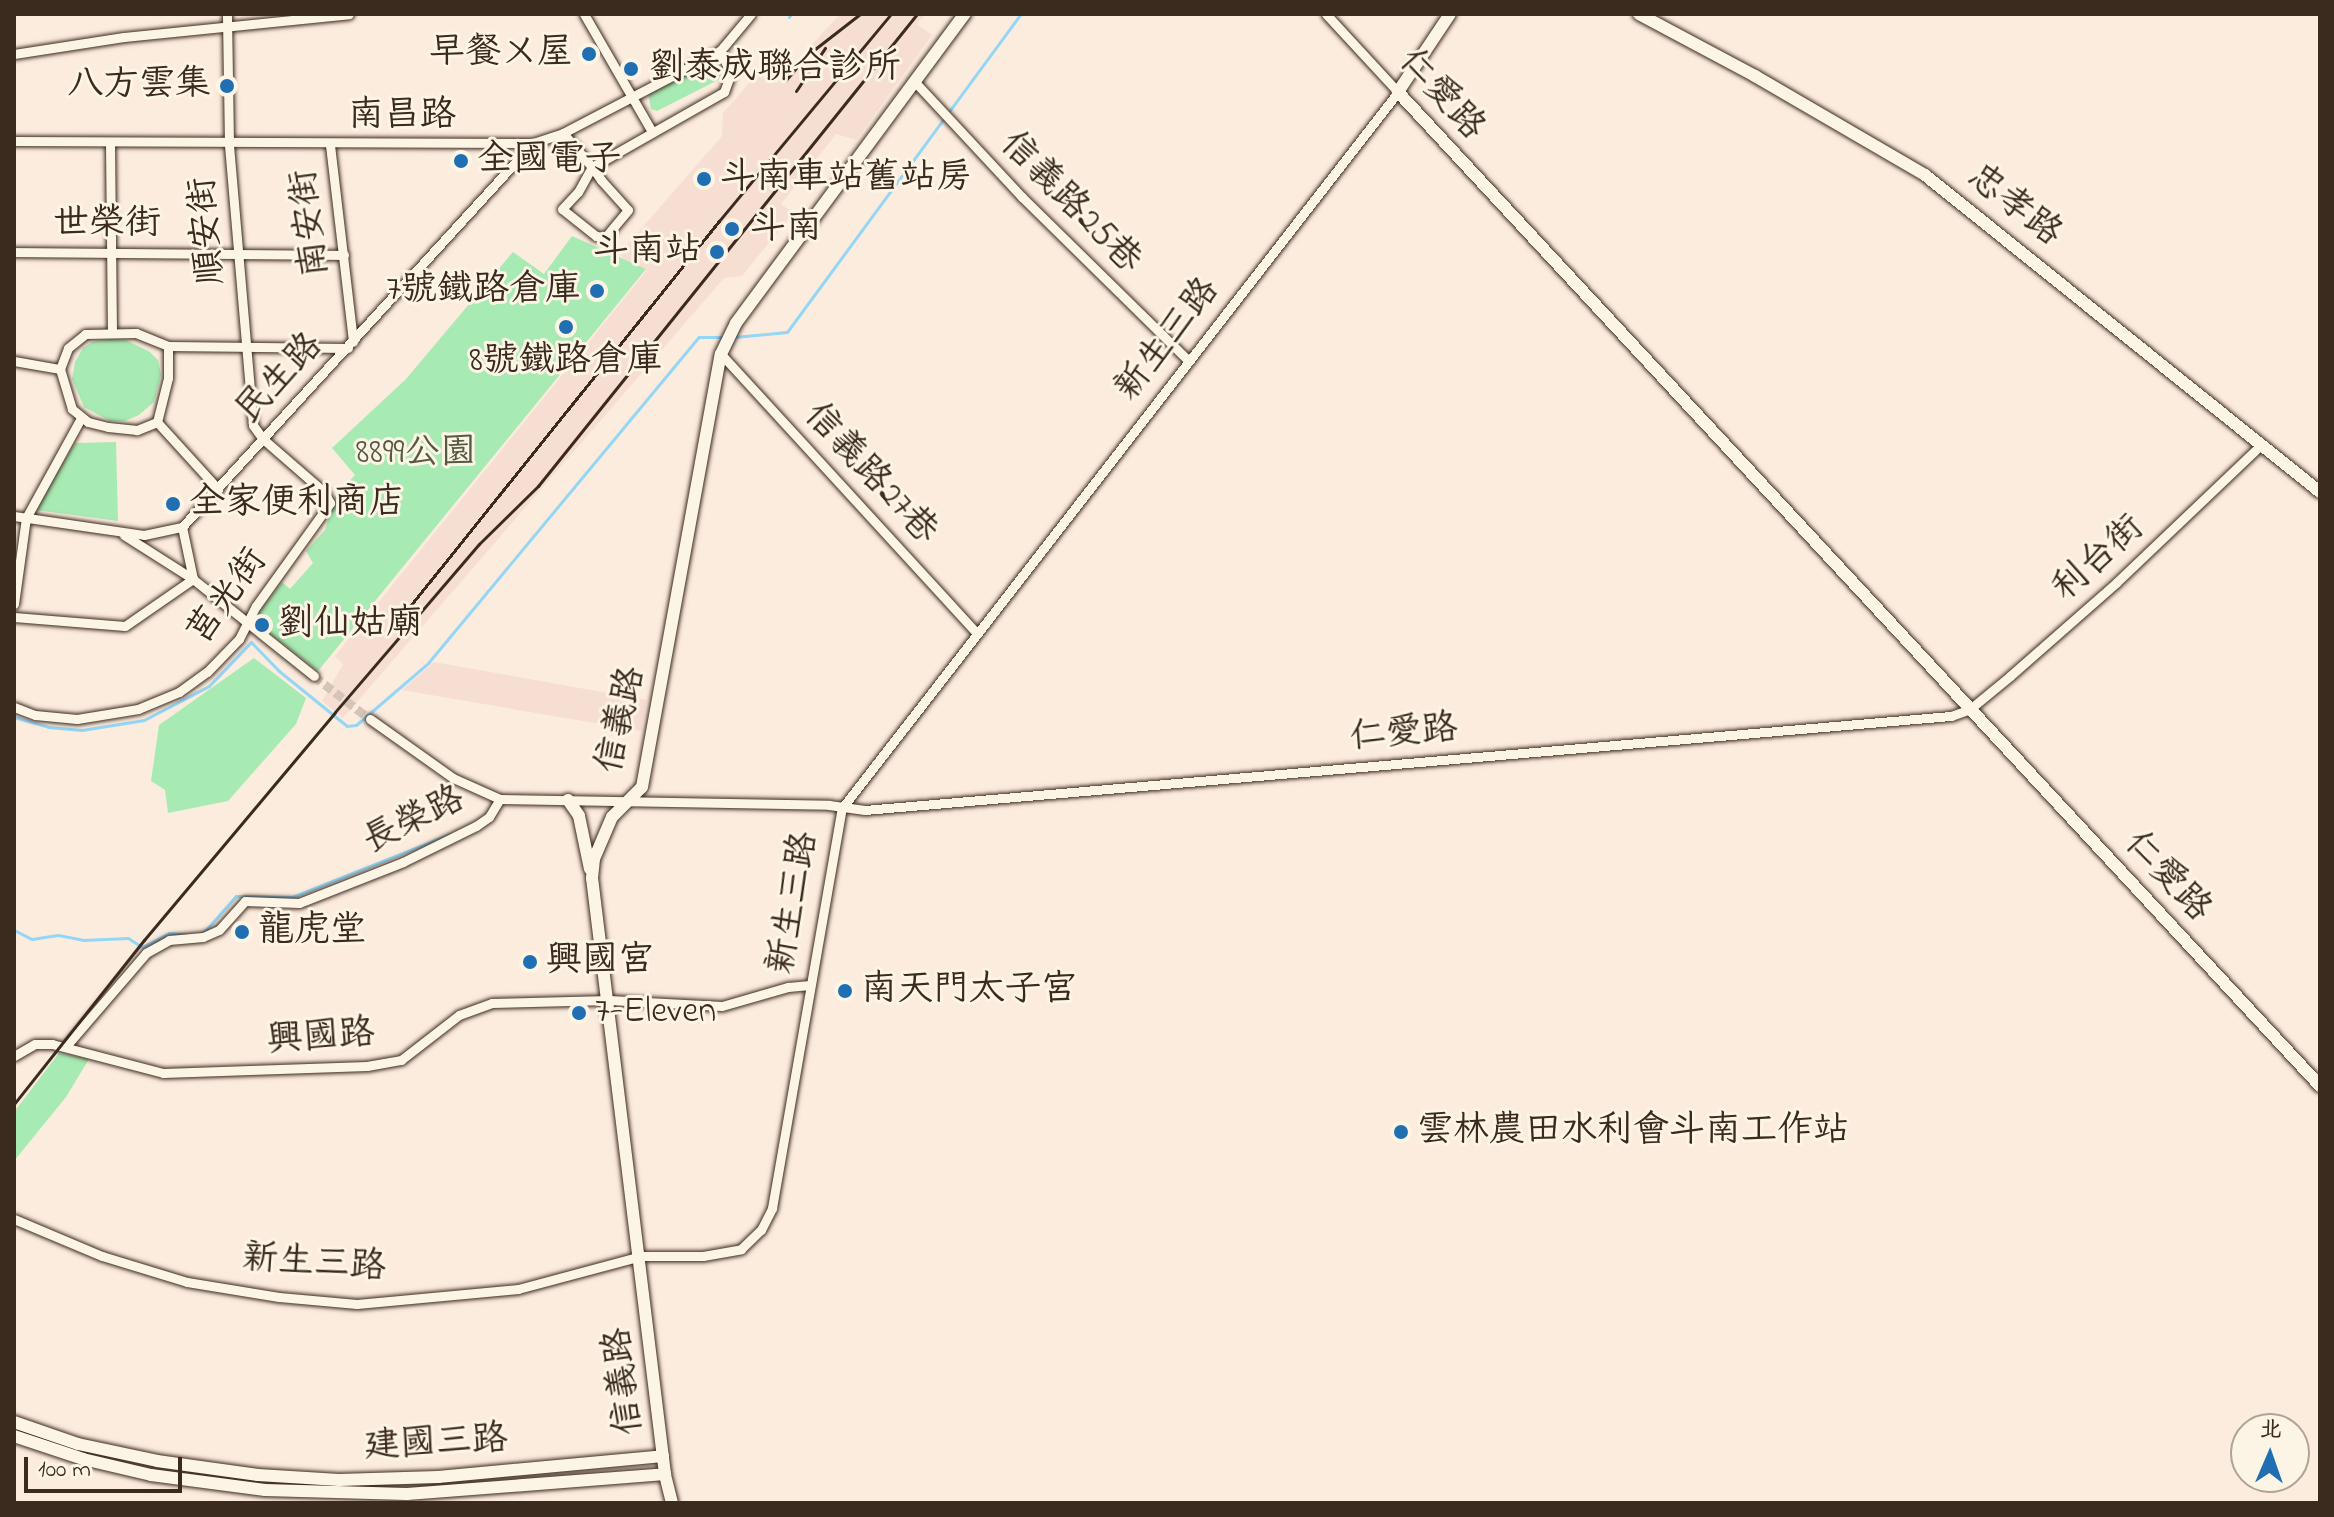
<!DOCTYPE html>
<html>
<head>
<meta charset="utf-8">
<style>
  body { margin:0 }
  #map { position:relative; width:2334px; height:1517px; overflow:hidden; background:#fcecde; font-family:"Indie Flower","LXGW WenKai TC",sans-serif }
  div>[style] { position:absolute }
  [style*='--x'] { left:calc(var(--x)*1px); top:calc(var(--y)*1px); width:calc(var(--w)*1px); rotate:calc(var(--a)*1deg) }
  .built>* { inset:0; background:#f7ded2 }
  .green>* { inset:0; background:#a8eab3 }
  .stream>* { height:3px; margin:-1.5px; padding:0 1.5px; transform-origin:1.5px; border-radius:1.5px; background:#94d6f5 }
  .street-tunnel>* { height:9px; margin-top:-4.5px; transform-origin:0; background:repeating-linear-gradient(90deg,#d5c5b8 0 9px,transparent 0 13.5px) }
  .roads { filter:drop-shadow(0 0 2px #3b2a1e) drop-shadow(0 0 2px #3b2a1e) }
  .street>* { height:9px; margin:-4.5px; padding:0 4.5px; transform-origin:4.5px; border-radius:4.5px; background:#fcf5e5 }
  .secondary>* { height:12px; margin:-6px; padding:0 6px; transform-origin:6px; border-radius:6px; background:#fcf5e5 }
  .rail>* { height:3px; margin:-1.5px; padding:0 1.5px; transform-origin:1.5px; border-radius:1.5px; background:#3b2a1e }
  .dots>* { width:22px; height:22px; translate:-50% -50%; box-sizing:border-box; border:4px solid #fcf5e5; border-radius:50% }
  span { translate:-50% -50%; white-space:nowrap; text-align:center; line-height:1.15; -webkit-text-stroke:6px #fcf5e5; paint-order:stroke }
  .poi-label { font-size:36px; color:#3b2a1e }
  .right { translate:-100% -50%; text-align:right }
  .left { translate:0 -50%; text-align:left }
  .street-label { font-size:36px; color:#3b2a1e }
  .park-label { font-size:36px; color:#565a43 }
  .frame { position:absolute; inset:0; border:16px solid #3b2a1e; pointer-events:none }
  .north { position:absolute; left:2230px; top:1413px; width:80px; height:80px; box-sizing:border-box; background:#fcf5e5; border:2px solid #afa495; border-radius:50%; rotate:2deg; font-size:22px; font-weight:700; line-height:32px; text-align:center; color:#3b2a1e }
  .north::after { content:''; display:block; margin:auto; width:28px; height:36px; background:#1f6fb2; clip-path:polygon(50% 0,100% 100%,50% 72%,0 100%) }
  .scale { position:absolute; left:24px; top:1457px; width:158px; height:36px; box-sizing:border-box; border:4px solid #3b2a1e; border-top:0; padding-left:10px; font-size:24px; line-height:28px; white-space:nowrap; color:#3b2a1e; -webkit-text-stroke:6px #fcf5e5; paint-order:stroke }
</style>
</head>
<body>
<div id="map">
  <div class="built">
    <i style="clip-path:polygon(840px 14px,926px 14px,917px 24px,932px 35px,856px 140px,836px 134px,781px 204px,793px 213px,742px 276px,724px 278px,343px 718px,322px 701px,343px 664px,335px 656px,647px 270px,622px 258px,620px 253px,722px 136px,723px 113px,757px 74px,777px 83px)"></i>
    <i style="clip-path:polygon(434px 662px,647px 700px,641px 731px,402px 690px)"></i>
  </div>
  <div class="green">
    <i style="clip-path:polygon(707px 63px,719px 69px,722px 78px,657px 111px,651px 109px,648px 92px)"></i>
    <i style="clip-path:polygon(572px 236px,646px 269px,318px 671px,253px 620px,282px 582px,290px 589px,313px 563px,306px 551px,325px 530px,335px 496px,355px 475px,332px 448px,406px 379px,513px 252px,544px 274px)"></i>
    <i style="clip-path:polygon(111px 339px,126px 340px,150px 352px,158px 360px,161px 375px,154px 402px,139px 415px,125px 421px,110px 421px,84px 407px,72px 379px,75px 362px,83px 348px,92px 342px)"></i>
    <i style="clip-path:polygon(116px 442px,118px 521px,36px 510px,75px 443px)"></i>
    <i style="clip-path:polygon(254px 658px,306px 698px,296px 724px,228px 801px,168px 813px,165px 790px,151px 781px,159px 725px)"></i>
    <i style="clip-path:polygon(59px 1053px,89px 1059px,66px 1097px,14px 1161px,14px 1112px)"></i>
  </div>
  <div class="stream">
    <i style="--x:789;--y:17;--w:4;--a:-56"></i>
    <i style="--x:734;--y:337;--w:53;--a:-5.4"></i>
    <i style="--x:787;--y:332;--w:395;--a:-53.7"></i>
    <i style="--x:14;--y:717;--w:35;--a:16"></i>
    <i style="--x:48;--y:727;--w:34;--a:5"></i>
    <i style="--x:82;--y:730;--w:63;--a:-9.2"></i>
    <i style="--x:144;--y:720;--w:73;--a:-27.6"></i>
    <i style="--x:209;--y:686;--w:61;--a:-46.3"></i>
    <i style="--x:251;--y:642;--w:40;--a:46"></i>
    <i style="--x:279;--y:671;--w:87;--a:39"></i>
    <i style="--x:347;--y:726;--w:9;--a:-6"></i>
    <i style="--x:356;--y:725;--w:95;--a:-40.7"></i>
    <i style="--x:428;--y:663;--w:424;--a:-50.3"></i>
    <i style="--x:699;--y:337;--w:27;--a:0"></i>
    <i style="--x:14;--y:930;--w:20;--a:27"></i>
    <i style="--x:32;--y:939;--w:26;--a:-9"></i>
    <i style="--x:58;--y:935;--w:25;--a:11"></i>
    <i style="--x:83;--y:940;--w:45;--a:-2.5"></i>
    <i style="--x:128;--y:938;--w:17;--a:33"></i>
    <i style="--x:142;--y:947;--w:30;--a:-27"></i>
    <i style="--x:169;--y:933;--w:16;--a:4"></i>
    <i style="--x:204;--y:932;--w:48;--a:-48.4"></i>
    <i style="--x:236;--y:896;--w:56;--a:1"></i>
    <i style="--x:292;--y:897;--w:170;--a:-21.7"></i>
  </div>
  <div class="street-tunnel">
    <i style="--x:314;--y:676;--w:71;--a:37.5"></i>
  </div>
  <div class="roads">
    <div class="street">
      <i style="--x:584;--y:14;--w:136;--a:60"></i>
      <i style="--x:14;--y:54;--w:111;--a:-8.8"></i>
      <i style="--x:124;--y:37;--w:226;--a:-5.8"></i>
      <i style="--x:915;--y:82;--w:157;--a:47.1"></i>
      <i style="--x:1022;--y:197;--w:234;--a:44.5"></i>
      <i style="--x:563;--y:133;--w:45;--a:49.5"></i>
      <i style="--x:592;--y:167;--w:16;--a:55"></i>
      <i style="--x:601;--y:180;--w:40;--a:48"></i>
      <i style="--x:628;--y:210;--w:35;--a:130"></i>
      <i style="--x:605;--y:237;--w:9;--a:-174"></i>
      <i style="--x:596;--y:236;--w:43;--a:-141.5"></i>
      <i style="--x:562;--y:209;--w:23;--a:-47"></i>
      <i style="--x:578;--y:192;--w:29;--a:-61"></i>
      <i style="--x:592;--y:167;--w:152;--a:-29.6"></i>
      <i style="--x:724;--y:92;--w:20;--a:-70"></i>
      <i style="--x:731;--y:73;--w:25;--a:-117"></i>
      <i style="--x:14;--y:141;--w:519;--a:0.22"></i>
      <i style="--x:533;--y:143;--w:32;--a:-18"></i>
      <i style="--x:563;--y:133;--w:177;--a:-27.6"></i>
      <i style="--x:720;--y:51;--w:48;--a:-50"></i>
      <i style="--x:110;--y:143;--w:188;--a:89.4"></i>
      <i style="--x:330;--y:145;--w:198;--a:83.3"></i>
      <i style="--x:14;--y:252;--w:330;--a:0.5"></i>
      <i style="--x:168;--y:346;--w:32;--a:90"></i>
      <i style="--x:168;--y:378;--w:45;--a:104"></i>
      <i style="--x:157;--y:422;--w:22;--a:158"></i>
      <i style="--x:137;--y:430;--w:29;--a:-174"></i>
      <i style="--x:108;--y:427;--w:21;--a:-166"></i>
      <i style="--x:88;--y:422;--w:21;--a:-141"></i>
      <i style="--x:72;--y:409;--w:42;--a:-106.7"></i>
      <i style="--x:60;--y:369;--w:22;--a:-69"></i>
      <i style="--x:68;--y:348;--w:22;--a:-39"></i>
      <i style="--x:85;--y:334;--w:51;--a:-1.1"></i>
      <i style="--x:136;--y:333;--w:35;--a:22"></i>
      <i style="--x:168;--y:346;--w:180;--a:0.6"></i>
      <i style="--x:721;--y:354;--w:379;--a:47.5"></i>
      <i style="--x:14;--y:361;--w:47;--a:9.9"></i>
      <i style="--x:157;--y:422;--w:91;--a:47.7"></i>
      <i style="--x:14;--y:516;--w:131;--a:8.3"></i>
      <i style="--x:144;--y:535;--w:39;--a:-12"></i>
      <i style="--x:182;--y:527;--w:520;--a:-47.57"></i>
      <i style="--x:124;--y:535;--w:82;--a:32.5"></i>
      <i style="--x:193;--y:579;--w:155;--a:38.7"></i>
      <i style="--x:14;--y:604;--w:87;--a:-82.1"></i>
      <i style="--x:26;--y:518;--w:114;--a:-61.2"></i>
      <i style="--x:14;--y:617;--w:111;--a:4.6"></i>
      <i style="--x:125;--y:626;--w:83;--a:-34.7"></i>
      <i style="--x:193;--y:579;--w:53;--a:-101.9"></i>
      <i style="--x:14;--y:707;--w:22;--a:21"></i>
      <i style="--x:35;--y:715;--w:42;--a:5.4"></i>
      <i style="--x:77;--y:719;--w:62;--a:-9.3"></i>
      <i style="--x:138;--y:709;--w:44;--a:-22.5"></i>
      <i style="--x:179;--y:692;--w:34;--a:-36"></i>
      <i style="--x:207;--y:672;--w:46;--a:-45.9"></i>
      <i style="--x:239;--y:639;--w:37;--a:-63"></i>
      <i style="--x:256;--y:606;--w:127;--a:-54.3"></i>
      <i style="--x:330;--y:503;--w:13;--a:-119"></i>
      <i style="--x:324;--y:492;--w:81;--a:-139"></i>
      <i style="--x:263;--y:439;--w:17;--a:-126"></i>
      <i style="--x:253;--y:425;--w:282;--a:-94.9"></i>
      <i style="--x:229;--y:144;--w:130;--a:-90.9"></i>
      <i style="--x:370;--y:719;--w:102;--a:35.4"></i>
      <i style="--x:453;--y:778;--w:51;--a:24.1"></i>
      <i style="--x:500;--y:799;--w:329;--a:1"></i>
      <i style="--x:829;--y:805;--w:36;--a:8"></i>
      <i style="--x:865;--y:810;--w:1090;--a:-4.95"></i>
      <i style="--x:1951;--y:716;--w:20;--a:-20"></i>
      <i style="--x:1970;--y:709;--w:52;--a:-39.5"></i>
      <i style="--x:2010;--y:676;--w:142;--a:-41.3"></i>
      <i style="--x:2117;--y:582;--w:197;--a:-43.6"></i>
      <i style="--x:67;--y:1045;--w:121;--a:-49.3"></i>
      <i style="--x:146;--y:953;--w:26;--a:-29"></i>
      <i style="--x:169;--y:940;--w:34;--a:-5"></i>
      <i style="--x:203;--y:937;--w:17;--a:-24"></i>
      <i style="--x:219;--y:930;--w:39;--a:-48"></i>
      <i style="--x:245;--y:901;--w:54;--a:2.1"></i>
      <i style="--x:299;--y:903;--w:112;--a:-21.5"></i>
      <i style="--x:403;--y:862;--w:81;--a:-26.3"></i>
      <i style="--x:476;--y:826;--w:16;--a:-35"></i>
      <i style="--x:489;--y:817;--w:21;--a:-59"></i>
      <i style="--x:14;--y:1056;--w:24;--a:-30"></i>
      <i style="--x:35;--y:1044;--w:17;--a:0"></i>
      <i style="--x:52;--y:1044;--w:115;--a:14.6"></i>
      <i style="--x:163;--y:1073;--w:204;--a:-2"></i>
      <i style="--x:367;--y:1066;--w:35;--a:-10"></i>
      <i style="--x:401;--y:1060;--w:73;--a:-37.8"></i>
      <i style="--x:459;--y:1015;--w:35;--a:-20"></i>
      <i style="--x:492;--y:1003;--w:117;--a:-1.5"></i>
      <i style="--x:609;--y:1000;--w:113;--a:3"></i>
      <i style="--x:722;--y:1006;--w:69;--a:-16.1"></i>
      <i style="--x:788;--y:987;--w:22;--a:-5"></i>
      <i style="--x:14;--y:1219;--w:95;--a:22.8"></i>
      <i style="--x:102;--y:1256;--w:89;--a:17"></i>
      <i style="--x:187;--y:1282;--w:93;--a:9.3"></i>
      <i style="--x:279;--y:1297;--w:78;--a:5.1"></i>
      <i style="--x:357;--y:1304;--w:162;--a:-5.3"></i>
      <i style="--x:518;--y:1289;--w:127;--a:-15"></i>
      <i style="--x:641;--y:1256;--w:62;--a:0"></i>
      <i style="--x:703;--y:1256;--w:39;--a:-10"></i>
      <i style="--x:741;--y:1249;--w:28;--a:-44"></i>
      <i style="--x:761;--y:1230;--w:25;--a:-63"></i>
      <i style="--x:772;--y:1208;--w:406;--a:-80.1"></i>
      <i style="--x:842;--y:808;--w:907;--a:-52.17"></i>
      <i style="--x:1398;--y:92;--w:106;--a:-132.7"></i>
    </div>
    <div class="secondary">
      <i style="--x:1450;--y:14;--w:94;--a:123.7"></i>
      <i style="--x:1398;--y:92;--w:1356;--a:47.15"></i>
      <i style="--x:1639;--y:14;--w:132;--a:28.1"></i>
      <i style="--x:1755;--y:76;--w:197;--a:30.2"></i>
      <i style="--x:1925;--y:175;--w:506;--a:38.75"></i>
      <i style="--x:568;--y:800;--w:19;--a:55"></i>
      <i style="--x:579;--y:816;--w:54;--a:78.3"></i>
      <i style="--x:14;--y:1422;--w:68;--a:19"></i>
      <i style="--x:78;--y:1444;--w:81;--a:12.1"></i>
      <i style="--x:157;--y:1461;--w:102;--a:7.9"></i>
      <i style="--x:258;--y:1475;--w:81;--a:3.5"></i>
      <i style="--x:339;--y:1480;--w:99;--a:-1.7"></i>
      <i style="--x:438;--y:1477;--w:226;--a:-5.3"></i>
      <i style="--x:14;--y:1436;--w:73;--a:18.4"></i>
      <i style="--x:83;--y:1459;--w:70;--a:13.2"></i>
      <i style="--x:151;--y:1475;--w:115;--a:7.5"></i>
      <i style="--x:265;--y:1490;--w:142;--a:1.6"></i>
      <i style="--x:407;--y:1494;--w:259;--a:-4.4"></i>
      <i style="--x:672;--y:1503;--w:30;--a:-104"></i>
      <i style="--x:665;--y:1474;--w:600;--a:-96.98"></i>
      <i style="--x:592;--y:878;--w:19;--a:-84"></i>
      <i style="--x:594;--y:859;--w:46;--a:-66.8"></i>
      <i style="--x:612;--y:817;--w:42;--a:-45"></i>
      <i style="--x:642;--y:787;--w:440;--a:-79.7"></i>
      <i style="--x:721;--y:354;--w:34;--a:-64"></i>
      <i style="--x:736;--y:323;--w:385;--a:-53.5"></i>
    </div>
  </div>
  <div class="rail">
    <i style="--x:785;--y:81;--w:33;--a:-50"></i>
    <i style="--x:806;--y:56;--w:68;--a:-37.9"></i>
    <i style="--x:796;--y:91;--w:52;--a:-56"></i>
    <i style="--x:390;--y:631;--w:526;--a:-51.26"></i>
    <i style="--x:719;--y:221;--w:269;--a:-50.3"></i>
    <i style="--x:14;--y:1104;--w:209;--a:-51.6"></i>
    <i style="--x:144;--y:940;--w:297;--a:-50"></i>
    <i style="--x:335;--y:712;--w:221;--a:-49.4"></i>
    <i style="--x:479;--y:544;--w:83;--a:-44.5"></i>
    <i style="--x:538;--y:486;--w:605;--a:-51.24"></i>
  </div>
  <div class="dots">
    <i style="left:589px;top:54px;background:#1f6fb2"></i>
    <i style="left:631px;top:69px;background:#1f6fb2"></i>
    <i style="left:227px;top:86px;background:#1f6fb2"></i>
    <i style="left:461px;top:161px;background:#1f6fb2"></i>
    <i style="left:704px;top:179px;background:#1f6fb2"></i>
    <i style="left:732px;top:229px;background:#1f6fb2"></i>
    <i style="left:717px;top:252px;background:#1f6fb2"></i>
    <i style="left:597px;top:291px;background:#1f6fb2"></i>
    <i style="left:566px;top:327px;background:#1f6fb2"></i>
    <i style="left:173px;top:504px;background:#1f6fb2"></i>
    <i style="left:262px;top:625px;background:#1f6fb2"></i>
    <i style="left:242px;top:932px;background:#1f6fb2"></i>
    <i style="left:530px;top:962px;background:#1f6fb2"></i>
    <i style="left:845px;top:991px;background:#1f6fb2"></i>
    <i style="left:579px;top:1013px;background:#1f6fb2"></i>
    <i style="left:1401px;top:1132px;background:#1f6fb2"></i>
  </div>
  <div class="poi-label">
    <span class="right" style="left:573px;top:54px">早餐ㄨ屋</span>
    <span class="left" style="left:649px;top:69px">劉泰成聯合診所</span>
    <span class="right" style="left:211px;top:86px">八方雲集</span>
    <span class="left" style="left:477px;top:161px">全國電子</span>
    <span class="left" style="left:720px;top:179px">斗南車站舊站房</span>
    <span class="left" style="left:750px;top:229px">斗南</span>
    <span class="right" style="left:701px;top:252px">斗南站</span>
    <span class="right" style="left:581px;top:291px">7號鐵路倉庫</span>
    <span style="left:566px;top:362px">8號鐵路倉庫</span>
    <span class="left" style="left:189px;top:504px">全家便利商店</span>
    <span class="left" style="left:278px;top:625px">劉仙姑廟</span>
    <span class="left" style="left:258px;top:932px">龍虎堂</span>
    <span class="left" style="left:546px;top:962px">興國宮</span>
    <span class="left" style="left:861px;top:991px">南天門太子宮</span>
    <span class="left" style="left:595px;top:1013px">7-Eleven</span>
    <span class="left" style="left:1417px;top:1132px">雲林農田水利會斗南工作站</span>
  </div>
  <div class="street-label">
    <span style="left:1441px;top:95px;rotate:48deg">仁愛路</span>
    <span style="left:402px;top:117px">南昌路</span>
    <span style="left:1070px;top:203px;rotate:45deg">信義路25巷</span>
    <span style="left:2014px;top:206px;rotate:38deg">忠孝路</span>
    <span style="left:311px;top:223px;rotate:-97deg">南安街</span>
    <span style="left:107px;top:225px">世榮街</span>
    <span style="left:208px;top:231px;rotate:-95deg">順安街</span>
    <span style="left:1168px;top:340px;rotate:-52deg">新生三路</span>
    <span style="left:280px;top:379px;rotate:-47deg">民生路</span>
    <span style="left:870px;top:474px;rotate:47deg">信義路27巷</span>
    <span style="left:2099px;top:559px;rotate:-42deg">利台街</span>
    <span style="left:228px;top:597px;rotate:-54deg">莒光街</span>
    <span style="left:622px;top:720px;rotate:-77deg">信義路</span>
    <span style="left:1404px;top:734px;rotate:-5deg">仁愛路</span>
    <span style="left:414px;top:821px;rotate:-26deg">長榮路</span>
    <span style="left:2167px;top:877px;rotate:47deg">仁愛路</span>
    <span style="left:794px;top:903px;rotate:-80deg">新生三路</span>
    <span style="left:321px;top:1038px;rotate:-4deg">興國路</span>
    <span style="left:314px;top:1264px;rotate:4deg">新生三路</span>
    <span style="left:625px;top:1381px;rotate:-97deg">信義路</span>
    <span style="left:436px;top:1444px;rotate:-3deg">建國三路</span>
  </div>
  <div class="park-label">
    <span style="left:416px;top:454px">8899公園</span>
  </div>
  <div class="frame"></div>
  <div class="north">北</div>
  <div class="scale">100 m</div>
</div>
</body>
</html>
